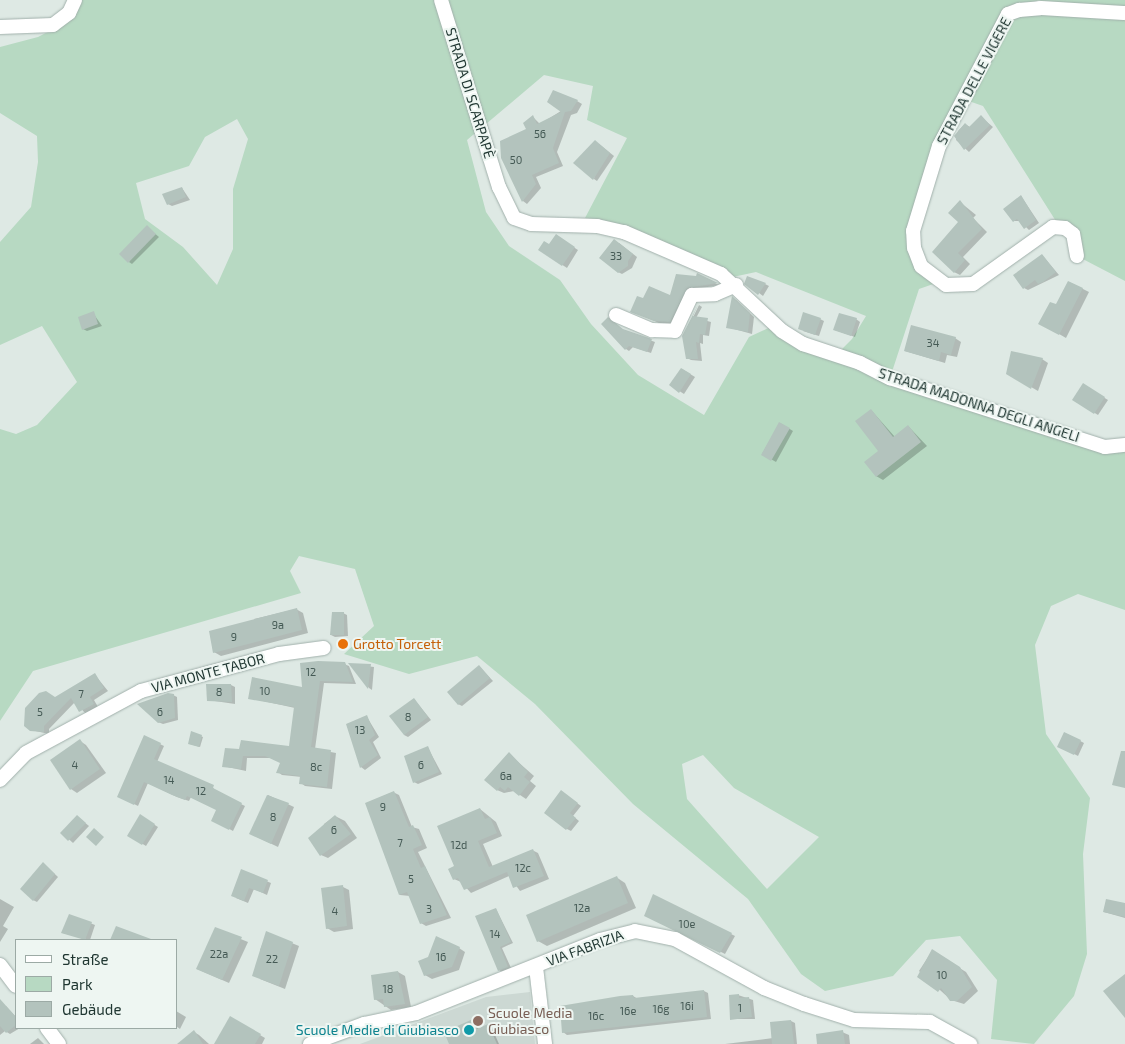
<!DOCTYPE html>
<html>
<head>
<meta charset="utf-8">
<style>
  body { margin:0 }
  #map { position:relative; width:1125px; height:1044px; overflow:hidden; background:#dee9e4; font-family:"Exo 2",sans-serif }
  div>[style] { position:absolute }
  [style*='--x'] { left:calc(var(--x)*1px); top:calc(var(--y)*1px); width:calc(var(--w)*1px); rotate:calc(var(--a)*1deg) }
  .built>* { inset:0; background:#ccd8d3 }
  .green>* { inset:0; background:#b7d9c2 }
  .shadow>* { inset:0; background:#0003 }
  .building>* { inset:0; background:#b3c3bd }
  .roads { filter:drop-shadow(0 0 1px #a1b0ab) drop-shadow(0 0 1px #a1b0ab) }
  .street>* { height:14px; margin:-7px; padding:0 7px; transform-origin:7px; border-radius:7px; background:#fff }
  .dots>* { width:14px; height:14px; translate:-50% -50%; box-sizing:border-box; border:2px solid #eef6f2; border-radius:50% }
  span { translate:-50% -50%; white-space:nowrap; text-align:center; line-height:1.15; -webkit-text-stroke:4px #eef6f2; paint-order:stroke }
  .number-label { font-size:11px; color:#455a55 }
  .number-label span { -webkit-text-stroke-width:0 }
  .street-label { font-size:14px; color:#203732 }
  .food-label { font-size:14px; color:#c56008 }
  .left { translate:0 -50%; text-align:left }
  .education-label { font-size:14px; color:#785e54 }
  .culture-label { font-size:14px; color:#0d838f }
  .right { translate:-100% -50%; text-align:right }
  .legend { position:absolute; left:15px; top:939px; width:162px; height:90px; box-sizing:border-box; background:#eef6f2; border:1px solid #9caaa5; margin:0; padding:6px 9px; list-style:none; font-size:15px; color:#203732 }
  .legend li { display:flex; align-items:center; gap:10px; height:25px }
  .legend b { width:25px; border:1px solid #9caaa5 }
</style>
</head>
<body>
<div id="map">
  <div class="built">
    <i style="clip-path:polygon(530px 992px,535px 1044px,360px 1044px,486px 997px)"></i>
  </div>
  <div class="green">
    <i style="clip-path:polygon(evenodd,73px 0,1125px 0,1125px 281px,1077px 256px,1078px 249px,1059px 226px,983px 106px,963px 99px,944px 134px,912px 239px,939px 282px,919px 289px,890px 378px,1082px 439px,1125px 445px,1125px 610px,1078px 594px,1051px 606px,1035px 645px,1046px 734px,1090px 798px,1083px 854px,1087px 954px,1074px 996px,1034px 1044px,991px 1039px,997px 980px,960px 936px,926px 940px,893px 976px,825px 991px,801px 974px,748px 899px,633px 804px,535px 704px,477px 656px,409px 674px,344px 654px,374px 626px,355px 569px,299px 556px,290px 571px,301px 593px,33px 671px,0 721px,0 429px,16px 434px,37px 425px,77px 382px,42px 326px,0 345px,0 242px,31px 207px,38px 162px,37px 136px,0 113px,0 47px,38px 37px,61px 25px,73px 0,544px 75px,593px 86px,587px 120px,627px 138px,585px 218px,624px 226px,728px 278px,756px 272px,866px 316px,852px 339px,837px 354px,775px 325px,749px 337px,704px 415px,638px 375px,591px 324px,560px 280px,509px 246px,486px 212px,467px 140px,544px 75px,73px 0,237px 119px,248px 139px,233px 189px,233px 249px,217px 285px,183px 247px,145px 219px,136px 183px,189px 166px,205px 137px,237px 119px,73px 0,703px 755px,734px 788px,819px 837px,767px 889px,687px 799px,682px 764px,703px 755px)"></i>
  </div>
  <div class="shadow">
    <i style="clip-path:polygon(577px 101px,582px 104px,577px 113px,571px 115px,557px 152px,563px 166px,536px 177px,541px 188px,527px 204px,523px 201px,528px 129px,533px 117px,540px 124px)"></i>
    <i style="clip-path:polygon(981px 117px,993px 127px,969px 152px,956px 140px,958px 131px,965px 124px,970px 127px)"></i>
    <i style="clip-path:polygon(599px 144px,614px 156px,597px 181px,594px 179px)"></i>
    <i style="clip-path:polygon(182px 188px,190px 200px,172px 206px,168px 204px)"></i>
    <i style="clip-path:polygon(1021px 196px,1039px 223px,1029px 230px,1020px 221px,1014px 221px)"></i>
    <i style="clip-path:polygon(960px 202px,976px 215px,973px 218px,987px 232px,963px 257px,970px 264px,960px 275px,954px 272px)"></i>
    <i style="clip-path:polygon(147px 227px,159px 237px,132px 264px,129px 262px)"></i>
    <i style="clip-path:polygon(556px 236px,578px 250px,567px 268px,540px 250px,550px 245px)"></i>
    <i style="clip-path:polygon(619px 243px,637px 257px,632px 268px,622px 274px,618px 272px)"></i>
    <i style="clip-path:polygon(1042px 255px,1059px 275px,1028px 290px,1024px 288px)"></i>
    <i style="clip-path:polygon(698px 275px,719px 285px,691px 290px,674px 324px,659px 323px,636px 313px,644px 300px,671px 297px)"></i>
    <i style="clip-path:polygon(1069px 282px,1089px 292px,1066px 338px,1040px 323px,1057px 306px)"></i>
    <i style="clip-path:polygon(746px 283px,765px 284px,769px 286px,763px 296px)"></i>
    <i style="clip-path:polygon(736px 300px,754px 317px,752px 334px,727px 327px)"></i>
    <i style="clip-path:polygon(699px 305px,702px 307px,696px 318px,711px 322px,709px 336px,703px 335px,703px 344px,700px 343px,702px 361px,691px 360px,687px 358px,684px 336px)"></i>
    <i style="clip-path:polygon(93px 313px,102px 326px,87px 331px,83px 329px)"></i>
    <i style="clip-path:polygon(820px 319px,824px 321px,819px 336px,803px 331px)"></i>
    <i style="clip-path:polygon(856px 319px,860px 322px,855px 337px,835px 330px)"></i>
    <i style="clip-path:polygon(624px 331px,655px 342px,651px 353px,633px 347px,629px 351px,626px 349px)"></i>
    <i style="clip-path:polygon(955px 338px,961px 342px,957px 357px,947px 355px,945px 363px,905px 351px)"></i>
    <i style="clip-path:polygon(1042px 359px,1048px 363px,1038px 391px,1007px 373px)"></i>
    <i style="clip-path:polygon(682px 369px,695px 377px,684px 394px,670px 385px)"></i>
    <i style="clip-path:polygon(1083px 385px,1108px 400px,1098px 415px,1074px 400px)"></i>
    <i style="clip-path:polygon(871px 410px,895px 437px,909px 427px,927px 446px,883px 480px,876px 476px,880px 451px)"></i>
    <i style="clip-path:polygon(780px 423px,793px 431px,776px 462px,762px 454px)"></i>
    <i style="clip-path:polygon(296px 609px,303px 613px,308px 633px,221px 656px,214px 652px,256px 622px,254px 619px)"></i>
    <i style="clip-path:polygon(343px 613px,347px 615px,348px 636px,335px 637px,331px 635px)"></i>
    <i style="clip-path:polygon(344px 664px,349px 666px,356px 684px,324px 683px,315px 749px,336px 753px,332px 789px,305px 786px,301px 783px,302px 777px,282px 775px,278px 772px,282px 763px,271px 758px,247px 758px,246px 771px,223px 766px,240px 750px,290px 747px,295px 708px,249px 698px,304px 688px)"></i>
    <i style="clip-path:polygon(351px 664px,374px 667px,372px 690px,369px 688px)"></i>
    <i style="clip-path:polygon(480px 667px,493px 681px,462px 706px,458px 704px)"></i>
    <i style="clip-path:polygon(95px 675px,108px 691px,94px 700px,98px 707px,86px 714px,75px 702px,49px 729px,49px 734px,31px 730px,56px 699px)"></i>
    <i style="clip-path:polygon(231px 685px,235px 687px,235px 704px,208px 700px)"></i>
    <i style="clip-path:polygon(173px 695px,177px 697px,178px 720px,163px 724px,158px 722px)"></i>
    <i style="clip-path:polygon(414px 699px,431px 720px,408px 737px,404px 735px)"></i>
    <i style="clip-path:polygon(367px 717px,379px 737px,373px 742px,381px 758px,365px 770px,361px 767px,347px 725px)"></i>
    <i style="clip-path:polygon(192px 733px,203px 737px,200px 747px,190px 744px)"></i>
    <i style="clip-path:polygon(1065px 733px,1084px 743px,1078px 756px,1063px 748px)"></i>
    <i style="clip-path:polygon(145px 737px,164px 746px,157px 762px,212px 786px,216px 792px,245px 806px,233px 831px,213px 820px,218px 810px,191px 797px,189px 801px,177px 797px,148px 783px,138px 806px,122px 798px)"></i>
    <i style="clip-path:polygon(80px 741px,86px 745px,106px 773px,77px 793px,71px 789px)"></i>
    <i style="clip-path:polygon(428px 748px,442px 774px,418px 784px,414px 782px)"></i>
    <i style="clip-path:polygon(509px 754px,534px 776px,530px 781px,536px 786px,526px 799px,514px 791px,504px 793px,497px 790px)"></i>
    <i style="clip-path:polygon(393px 792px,399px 795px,412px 827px,419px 829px,427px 848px,418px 852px,451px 918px,426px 926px,421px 923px,410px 896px,400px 895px,367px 803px)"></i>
    <i style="clip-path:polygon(565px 794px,581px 806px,573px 816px,579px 821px,571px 831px,567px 829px)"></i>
    <i style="clip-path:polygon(268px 795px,294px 807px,278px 847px,251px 834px)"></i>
    <i style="clip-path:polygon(480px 809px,496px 822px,502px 836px,483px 844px,493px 867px,532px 850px,538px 853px,549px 879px,520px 891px,509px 876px,471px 893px,461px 882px,454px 879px)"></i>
    <i style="clip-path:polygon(140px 816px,158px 827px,146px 846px,128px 835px)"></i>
    <i style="clip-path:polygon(335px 816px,345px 821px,357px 838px,328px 858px,321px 855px,324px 824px)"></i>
    <i style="clip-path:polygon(78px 817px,89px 826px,73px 843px,62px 833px)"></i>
    <i style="clip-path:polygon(43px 863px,58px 877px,37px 902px,33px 900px)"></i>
    <i style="clip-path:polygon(242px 871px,271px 883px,267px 895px,254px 889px,248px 903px,236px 898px)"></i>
    <i style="clip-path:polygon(616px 877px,625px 883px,636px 908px,547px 946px,538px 941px)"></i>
    <i style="clip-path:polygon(343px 887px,349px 890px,353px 929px,334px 932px,327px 928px)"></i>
    <i style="clip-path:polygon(0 899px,14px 907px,3px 926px,8px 929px,0 942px)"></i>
    <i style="clip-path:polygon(1125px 904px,1125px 918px,1104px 912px)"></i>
    <i style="clip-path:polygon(496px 909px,513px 943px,502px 948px,511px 968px,502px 972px,499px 970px)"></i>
    <i style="clip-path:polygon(70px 915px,95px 925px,90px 940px,63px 933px)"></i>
    <i style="clip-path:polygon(650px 917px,731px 934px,735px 936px,725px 954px)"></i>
    <i style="clip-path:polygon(216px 929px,248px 942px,229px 983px,197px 969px)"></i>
    <i style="clip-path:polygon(267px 933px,299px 946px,285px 989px,260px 979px,260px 950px)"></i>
    <i style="clip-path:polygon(459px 948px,465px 952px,459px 970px,432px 979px,425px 975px)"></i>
    <i style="clip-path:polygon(932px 951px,966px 972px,978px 991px,964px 1004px,951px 1000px,919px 971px)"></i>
    <i style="clip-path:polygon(398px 972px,405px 976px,411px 1007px,391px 1010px,375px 999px)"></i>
    <i style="clip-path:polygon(704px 991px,708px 993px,711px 1019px,567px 1035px,563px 1032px,633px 996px,638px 999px)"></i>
    <i style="clip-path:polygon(738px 995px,753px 1000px,755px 1019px,731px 1019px)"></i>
    <i style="clip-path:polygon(0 1006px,6px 1006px,16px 1017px,16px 1028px,20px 1028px,10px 1034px,5px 1031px,0 1035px)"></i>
    <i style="clip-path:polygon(176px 1011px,186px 1017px,180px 1029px,176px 1026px)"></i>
    <i style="clip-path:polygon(231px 1018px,265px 1038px,262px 1044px,215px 1044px)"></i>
    <i style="clip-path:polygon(473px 1021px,479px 1029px,488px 1025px,492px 1028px,499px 1044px,451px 1044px)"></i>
    <i style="clip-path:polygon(791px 1021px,795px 1023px,797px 1044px,725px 1044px,773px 1038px,771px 1023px)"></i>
    <i style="clip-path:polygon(194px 1032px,199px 1035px,209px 1044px,187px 1044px)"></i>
    <i style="clip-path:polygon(842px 1032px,849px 1035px,850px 1044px,818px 1044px)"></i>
    <i style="clip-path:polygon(38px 1038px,44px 1044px,30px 1044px)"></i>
  </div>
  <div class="building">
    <i style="clip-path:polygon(553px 90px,578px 100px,571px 111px,565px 112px,553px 148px,559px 163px,532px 175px,536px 184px,522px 202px,501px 158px,500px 141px,526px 129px,523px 123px,533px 115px,537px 124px,561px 112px,547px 102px)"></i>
    <i style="clip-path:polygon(981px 115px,990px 125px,964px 150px,954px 136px,965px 123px,969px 127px)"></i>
    <i style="clip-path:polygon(595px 140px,610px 153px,593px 180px,573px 163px)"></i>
    <i style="clip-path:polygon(182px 187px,186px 197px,167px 205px,162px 194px)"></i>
    <i style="clip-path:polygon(1021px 195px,1036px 220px,1024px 229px,1017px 219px,1013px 222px,1003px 209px)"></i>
    <i style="clip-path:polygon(960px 200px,982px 229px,958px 253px,965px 260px,954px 273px,932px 252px,958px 222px,948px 213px)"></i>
    <i style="clip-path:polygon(147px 225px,156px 234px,128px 263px,119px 254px)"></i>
    <i style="clip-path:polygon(556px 234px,575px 247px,562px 266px,538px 250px,544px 241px,549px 244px)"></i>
    <i style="clip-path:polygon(614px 239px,633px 254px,628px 261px,628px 266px,618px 273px,599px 258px)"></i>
    <i style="clip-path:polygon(1042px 254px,1056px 272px,1043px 282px,1038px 284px,1035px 280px,1023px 289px,1013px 275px)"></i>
    <i style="clip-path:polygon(697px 273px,718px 283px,687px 288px,670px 322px,654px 321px,630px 312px,637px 296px,643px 298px,649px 286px,670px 295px,676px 274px,696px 276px)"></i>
    <i style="clip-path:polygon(747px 276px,766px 283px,758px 295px,744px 284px)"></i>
    <i style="clip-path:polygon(1068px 281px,1083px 288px,1059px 335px,1038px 324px,1050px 302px,1056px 304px)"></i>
    <i style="clip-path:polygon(732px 296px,750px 313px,748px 332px,726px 328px)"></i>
    <i style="clip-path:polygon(699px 303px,693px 316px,708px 318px,705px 335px,700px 334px,699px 343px,696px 342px,698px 359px,686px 359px,682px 336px)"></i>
    <i style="clip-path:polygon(94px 311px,98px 324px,82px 330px,78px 317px)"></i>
    <i style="clip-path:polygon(803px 312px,821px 318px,815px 335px,798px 329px)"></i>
    <i style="clip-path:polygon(839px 313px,857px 318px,851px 336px,833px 330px)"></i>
    <i style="clip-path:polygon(608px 317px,623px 329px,652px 339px,647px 352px,629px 346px,625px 350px,601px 324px)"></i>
    <i style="clip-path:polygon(911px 325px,956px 337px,951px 355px,941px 352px,939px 361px,904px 351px)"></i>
    <i style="clip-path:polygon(1011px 351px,1043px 358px,1031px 389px,1006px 374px)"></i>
    <i style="clip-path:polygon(681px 368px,691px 374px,679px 393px,669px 385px)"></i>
    <i style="clip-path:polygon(1083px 383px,1105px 397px,1094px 414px,1072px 400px)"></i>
    <i style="clip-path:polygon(871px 409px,893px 437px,908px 425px,921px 442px,876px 477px,864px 462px,878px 451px,855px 421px)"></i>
    <i style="clip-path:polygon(779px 422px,790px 428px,771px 461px,761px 455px)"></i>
    <i style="clip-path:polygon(297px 608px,302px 630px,213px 653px,209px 631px)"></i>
    <i style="clip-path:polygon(332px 612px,344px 612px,344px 635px,330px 635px)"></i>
    <i style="clip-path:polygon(318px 661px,345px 662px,353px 682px,320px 681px,311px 747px,331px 750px,327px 787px,299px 784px,300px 776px,276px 773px,280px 763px,265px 756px,243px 756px,241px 769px,222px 767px,225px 748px,239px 749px,241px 740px,289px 746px,294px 707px,248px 699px,252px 677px,302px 687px,300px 663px)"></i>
    <i style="clip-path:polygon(348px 663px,371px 664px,368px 689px)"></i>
    <i style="clip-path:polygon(479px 665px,490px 678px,458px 705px,447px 692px)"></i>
    <i style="clip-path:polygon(95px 673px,104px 688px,90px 697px,94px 704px,79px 712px,71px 698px,44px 726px,44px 732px,30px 731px,24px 726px,25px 708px,39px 693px,46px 691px,55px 697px)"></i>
    <i style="clip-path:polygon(206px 684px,231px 684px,232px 702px,207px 701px)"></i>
    <i style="clip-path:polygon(168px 693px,174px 694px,175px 718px,158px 723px,137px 704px)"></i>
    <i style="clip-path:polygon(414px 698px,428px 717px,404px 735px,389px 716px)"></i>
    <i style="clip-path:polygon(367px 715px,375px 735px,369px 740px,378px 755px,360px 768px,346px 724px)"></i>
    <i style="clip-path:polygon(191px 731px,202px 735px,199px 747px,188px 744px)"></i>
    <i style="clip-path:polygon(1064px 732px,1081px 740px,1074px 755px,1057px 747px)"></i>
    <i style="clip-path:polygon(144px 735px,161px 743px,154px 759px,214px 785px,213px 788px,242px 803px,229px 830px,211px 821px,216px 810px,187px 796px,185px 800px,172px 795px,144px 782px,134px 805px,117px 797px)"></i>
    <i style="clip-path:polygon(80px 739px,100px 769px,70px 790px,50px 760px)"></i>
    <i style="clip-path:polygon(428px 746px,439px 772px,413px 783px,404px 756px)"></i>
    <i style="clip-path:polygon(1121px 751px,1125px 751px,1125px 788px,1112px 785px)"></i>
    <i style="clip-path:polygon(509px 752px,528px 772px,524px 777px,530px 782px,519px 796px,508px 787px,505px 791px,500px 787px,497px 791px,484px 780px)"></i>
    <i style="clip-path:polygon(561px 790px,578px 803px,570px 813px,576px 818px,566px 830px,544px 813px)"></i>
    <i style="clip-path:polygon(394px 791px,409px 827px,413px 825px,422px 845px,413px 849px,421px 868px,425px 866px,447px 915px,420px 924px,407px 892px,399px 895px,365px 803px)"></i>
    <i style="clip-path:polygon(267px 795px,289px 803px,271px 844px,249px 834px)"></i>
    <i style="clip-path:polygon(480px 808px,485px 819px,490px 817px,497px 833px,478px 841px,489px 867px,533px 849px,544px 876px,513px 888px,507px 872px,464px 890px,458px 878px,453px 880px,448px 869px,454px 866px,437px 826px)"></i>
    <i style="clip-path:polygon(140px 814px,155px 824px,142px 845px,127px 836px)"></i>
    <i style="clip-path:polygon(77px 815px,86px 823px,68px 841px,60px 833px)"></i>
    <i style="clip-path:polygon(335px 815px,351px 834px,320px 856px,308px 838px)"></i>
    <i style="clip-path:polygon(94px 828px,104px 837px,96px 846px,86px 837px)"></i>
    <i style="clip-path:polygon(43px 862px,55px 874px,33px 901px,20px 889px)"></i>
    <i style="clip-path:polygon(241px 869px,268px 880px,263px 893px,249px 888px,244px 901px,231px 896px)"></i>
    <i style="clip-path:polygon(617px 876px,628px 903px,537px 942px,526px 915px)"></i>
    <i style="clip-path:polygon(343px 885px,347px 926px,326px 929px,321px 888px)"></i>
    <i style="clip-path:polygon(653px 894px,732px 933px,720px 953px,644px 916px)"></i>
    <i style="clip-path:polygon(1106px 899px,1125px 903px,1125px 917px,1103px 912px)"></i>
    <i style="clip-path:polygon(496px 908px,511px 942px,500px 947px,508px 967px,498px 971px,475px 916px)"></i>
    <i style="clip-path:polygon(69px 914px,92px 922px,85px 940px,61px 933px)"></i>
    <i style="clip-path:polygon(116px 926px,151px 939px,151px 940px,110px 940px)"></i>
    <i style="clip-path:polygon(215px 927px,242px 937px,222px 980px,196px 969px)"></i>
    <i style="clip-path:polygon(266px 931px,293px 942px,279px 986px,252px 976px)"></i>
    <i style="clip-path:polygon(436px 936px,460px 947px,452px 967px,424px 976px,418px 961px,428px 957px)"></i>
    <i style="clip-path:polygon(932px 949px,960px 967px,972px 987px,957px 1001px,950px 1001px,941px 988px,938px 992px,917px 977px)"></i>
    <i style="clip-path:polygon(398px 971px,405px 1004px,384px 1007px,383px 999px,374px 1000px,371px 975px)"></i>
    <i style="clip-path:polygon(1125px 974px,1125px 1018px,1103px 991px)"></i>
    <i style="clip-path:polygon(704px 990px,707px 1017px,562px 1033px,560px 1006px,620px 996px,633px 995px,634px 998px)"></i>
    <i style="clip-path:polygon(739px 994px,739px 998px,749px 997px,752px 1017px,730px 1020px,729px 995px)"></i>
    <i style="clip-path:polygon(0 999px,16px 1017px,16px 1025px,6px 1033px,0 1026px)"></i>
    <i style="clip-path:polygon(230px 1016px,261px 1034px,255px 1044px,214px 1044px)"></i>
    <i style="clip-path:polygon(473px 1019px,477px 1029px,488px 1024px,497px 1044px,449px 1044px,444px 1032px)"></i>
    <i style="clip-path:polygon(791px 1020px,794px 1044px,772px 1044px,770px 1022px)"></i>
    <i style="clip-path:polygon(194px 1030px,203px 1044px,177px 1044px)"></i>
    <i style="clip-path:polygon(843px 1030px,845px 1044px,817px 1044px,816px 1034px)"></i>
  </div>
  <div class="roads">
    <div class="street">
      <i style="--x:441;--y:0;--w:196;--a:72.8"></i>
      <i style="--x:499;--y:187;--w:34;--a:64"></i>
      <i style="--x:514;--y:218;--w:18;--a:19"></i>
      <i style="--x:531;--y:224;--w:66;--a:1.7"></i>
      <i style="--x:597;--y:226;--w:28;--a:13"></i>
      <i style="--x:624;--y:232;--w:106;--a:23.4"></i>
      <i style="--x:721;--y:274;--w:83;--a:43.1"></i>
      <i style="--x:782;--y:331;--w:25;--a:32"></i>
      <i style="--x:803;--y:344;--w:60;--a:18.4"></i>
      <i style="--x:860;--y:363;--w:34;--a:27"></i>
      <i style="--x:890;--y:378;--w:226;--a:17.8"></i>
      <i style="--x:1105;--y:447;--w:20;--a:-6"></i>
      <i style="--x:0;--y:27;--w:53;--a:-2.2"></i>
      <i style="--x:53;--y:25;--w:20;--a:-37"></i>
      <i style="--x:69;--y:13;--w:14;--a:-65"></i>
      <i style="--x:1077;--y:256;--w:22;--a:-100"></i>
      <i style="--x:1073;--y:234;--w:10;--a:-143"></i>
      <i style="--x:1065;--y:228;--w:12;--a:-175"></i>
      <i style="--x:1053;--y:227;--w:98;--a:144.5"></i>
      <i style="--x:973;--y:284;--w:27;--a:178"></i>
      <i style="--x:946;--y:285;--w:31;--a:-143"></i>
      <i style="--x:921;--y:266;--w:19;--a:-111"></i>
      <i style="--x:914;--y:248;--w:17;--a:-93"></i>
      <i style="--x:913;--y:231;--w:89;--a:-73"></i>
      <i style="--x:939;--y:146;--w:149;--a:-62.4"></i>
      <i style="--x:1008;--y:14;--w:12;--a:-20"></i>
      <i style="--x:1019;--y:10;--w:21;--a:-5"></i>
      <i style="--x:1040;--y:8;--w:85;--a:3.4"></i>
      <i style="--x:616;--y:315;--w:39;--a:23"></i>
      <i style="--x:652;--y:330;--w:23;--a:2"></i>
      <i style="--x:675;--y:331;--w:40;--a:-65"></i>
      <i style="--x:692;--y:295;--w:23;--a:-2"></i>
      <i style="--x:715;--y:294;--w:23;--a:-23"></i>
      <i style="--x:0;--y:780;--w:37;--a:-46"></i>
      <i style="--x:26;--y:753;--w:131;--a:-28.3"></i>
      <i style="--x:141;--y:691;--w:143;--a:-15"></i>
      <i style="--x:279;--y:654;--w:45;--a:-7.6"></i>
      <i style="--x:0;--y:965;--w:26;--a:53"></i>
      <i style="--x:536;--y:967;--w:78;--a:83.3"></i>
      <i style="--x:47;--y:1028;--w:20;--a:53"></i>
      <i style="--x:310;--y:1044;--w:58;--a:-20.3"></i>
      <i style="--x:364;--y:1024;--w:53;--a:-11.9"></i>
      <i style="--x:416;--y:1013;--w:198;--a:-21.6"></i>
      <i style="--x:600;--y:940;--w:36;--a:-14"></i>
      <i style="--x:635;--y:931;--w:41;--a:11.3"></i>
      <i style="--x:675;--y:939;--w:102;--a:28.8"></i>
      <i style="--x:764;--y:988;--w:43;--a:21.8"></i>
      <i style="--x:804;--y:1004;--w:52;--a:17.7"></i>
      <i style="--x:854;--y:1020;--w:76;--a:1.5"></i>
      <i style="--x:930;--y:1022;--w:46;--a:28.8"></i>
    </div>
  </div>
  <div class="dots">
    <i style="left:343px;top:644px;background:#e8710a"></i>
    <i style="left:478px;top:1021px;background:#8d6e63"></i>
    <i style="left:469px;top:1030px;background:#0f9aa8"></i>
  </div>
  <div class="number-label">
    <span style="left:540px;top:134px">56</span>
    <span style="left:516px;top:160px">50</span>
    <span style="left:616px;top:256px">33</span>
    <span style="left:933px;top:343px">34</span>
    <span style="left:278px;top:625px">9a</span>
    <span style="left:234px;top:637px">9</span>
    <span style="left:311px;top:672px">12</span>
    <span style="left:265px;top:691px">10</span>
    <span style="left:219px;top:692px">8</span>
    <span style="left:81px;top:694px">7</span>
    <span style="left:40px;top:712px">5</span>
    <span style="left:160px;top:712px">6</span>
    <span style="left:408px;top:717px">8</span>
    <span style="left:360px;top:730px">13</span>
    <span style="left:75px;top:765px">4</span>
    <span style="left:421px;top:765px">6</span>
    <span style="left:316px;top:767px">8c</span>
    <span style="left:506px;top:776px">6a</span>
    <span style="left:169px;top:780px">14</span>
    <span style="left:201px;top:791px">12</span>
    <span style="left:383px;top:807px">9</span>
    <span style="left:273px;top:817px">8</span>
    <span style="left:334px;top:830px">6</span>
    <span style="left:400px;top:843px">7</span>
    <span style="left:459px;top:845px">12d</span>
    <span style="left:523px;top:868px">12c</span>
    <span style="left:411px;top:879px">5</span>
    <span style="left:582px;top:908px">12a</span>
    <span style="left:429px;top:909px">3</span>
    <span style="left:335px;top:911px">4</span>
    <span style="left:687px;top:924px">10e</span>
    <span style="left:495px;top:934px">14</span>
    <span style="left:219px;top:954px">22a</span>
    <span style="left:441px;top:957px">16</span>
    <span style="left:272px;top:959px">22</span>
    <span style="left:942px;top:975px">10</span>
    <span style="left:388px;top:989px">18</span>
    <span style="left:687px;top:1006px">16i</span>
    <span style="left:740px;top:1008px">1</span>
    <span style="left:661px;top:1009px">16g</span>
    <span style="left:628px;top:1011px">16e</span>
    <span style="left:596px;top:1016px">16c</span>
  </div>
  <div class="street-label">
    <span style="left:974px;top:81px;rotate:-62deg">STRADA DELLE VIGERE</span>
    <span style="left:470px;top:93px;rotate:73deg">STRADA DI SCARPAPÈ</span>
    <span style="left:979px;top:405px;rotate:18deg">STRADA MADONNA DEGLI ANGELI</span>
    <span style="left:208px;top:673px;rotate:-15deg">VIA MONTE TABOR</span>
    <span style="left:585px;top:948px;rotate:-20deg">VIA FABRIZIA</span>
  </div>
  <div class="food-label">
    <span class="left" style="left:353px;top:644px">Grotto Torcett</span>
  </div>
  <div class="education-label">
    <span class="left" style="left:488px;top:1021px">Scuole Media<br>Giubiasco</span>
  </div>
  <div class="culture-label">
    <span class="right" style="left:459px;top:1030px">Scuole Medie di Giubiasco</span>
  </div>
  <ul class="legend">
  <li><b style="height:6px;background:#fff"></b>Straße</li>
  <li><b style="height:14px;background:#b7d9c2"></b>Park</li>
  <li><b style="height:14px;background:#b3c3bd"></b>Gebäude</li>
  </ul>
</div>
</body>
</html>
